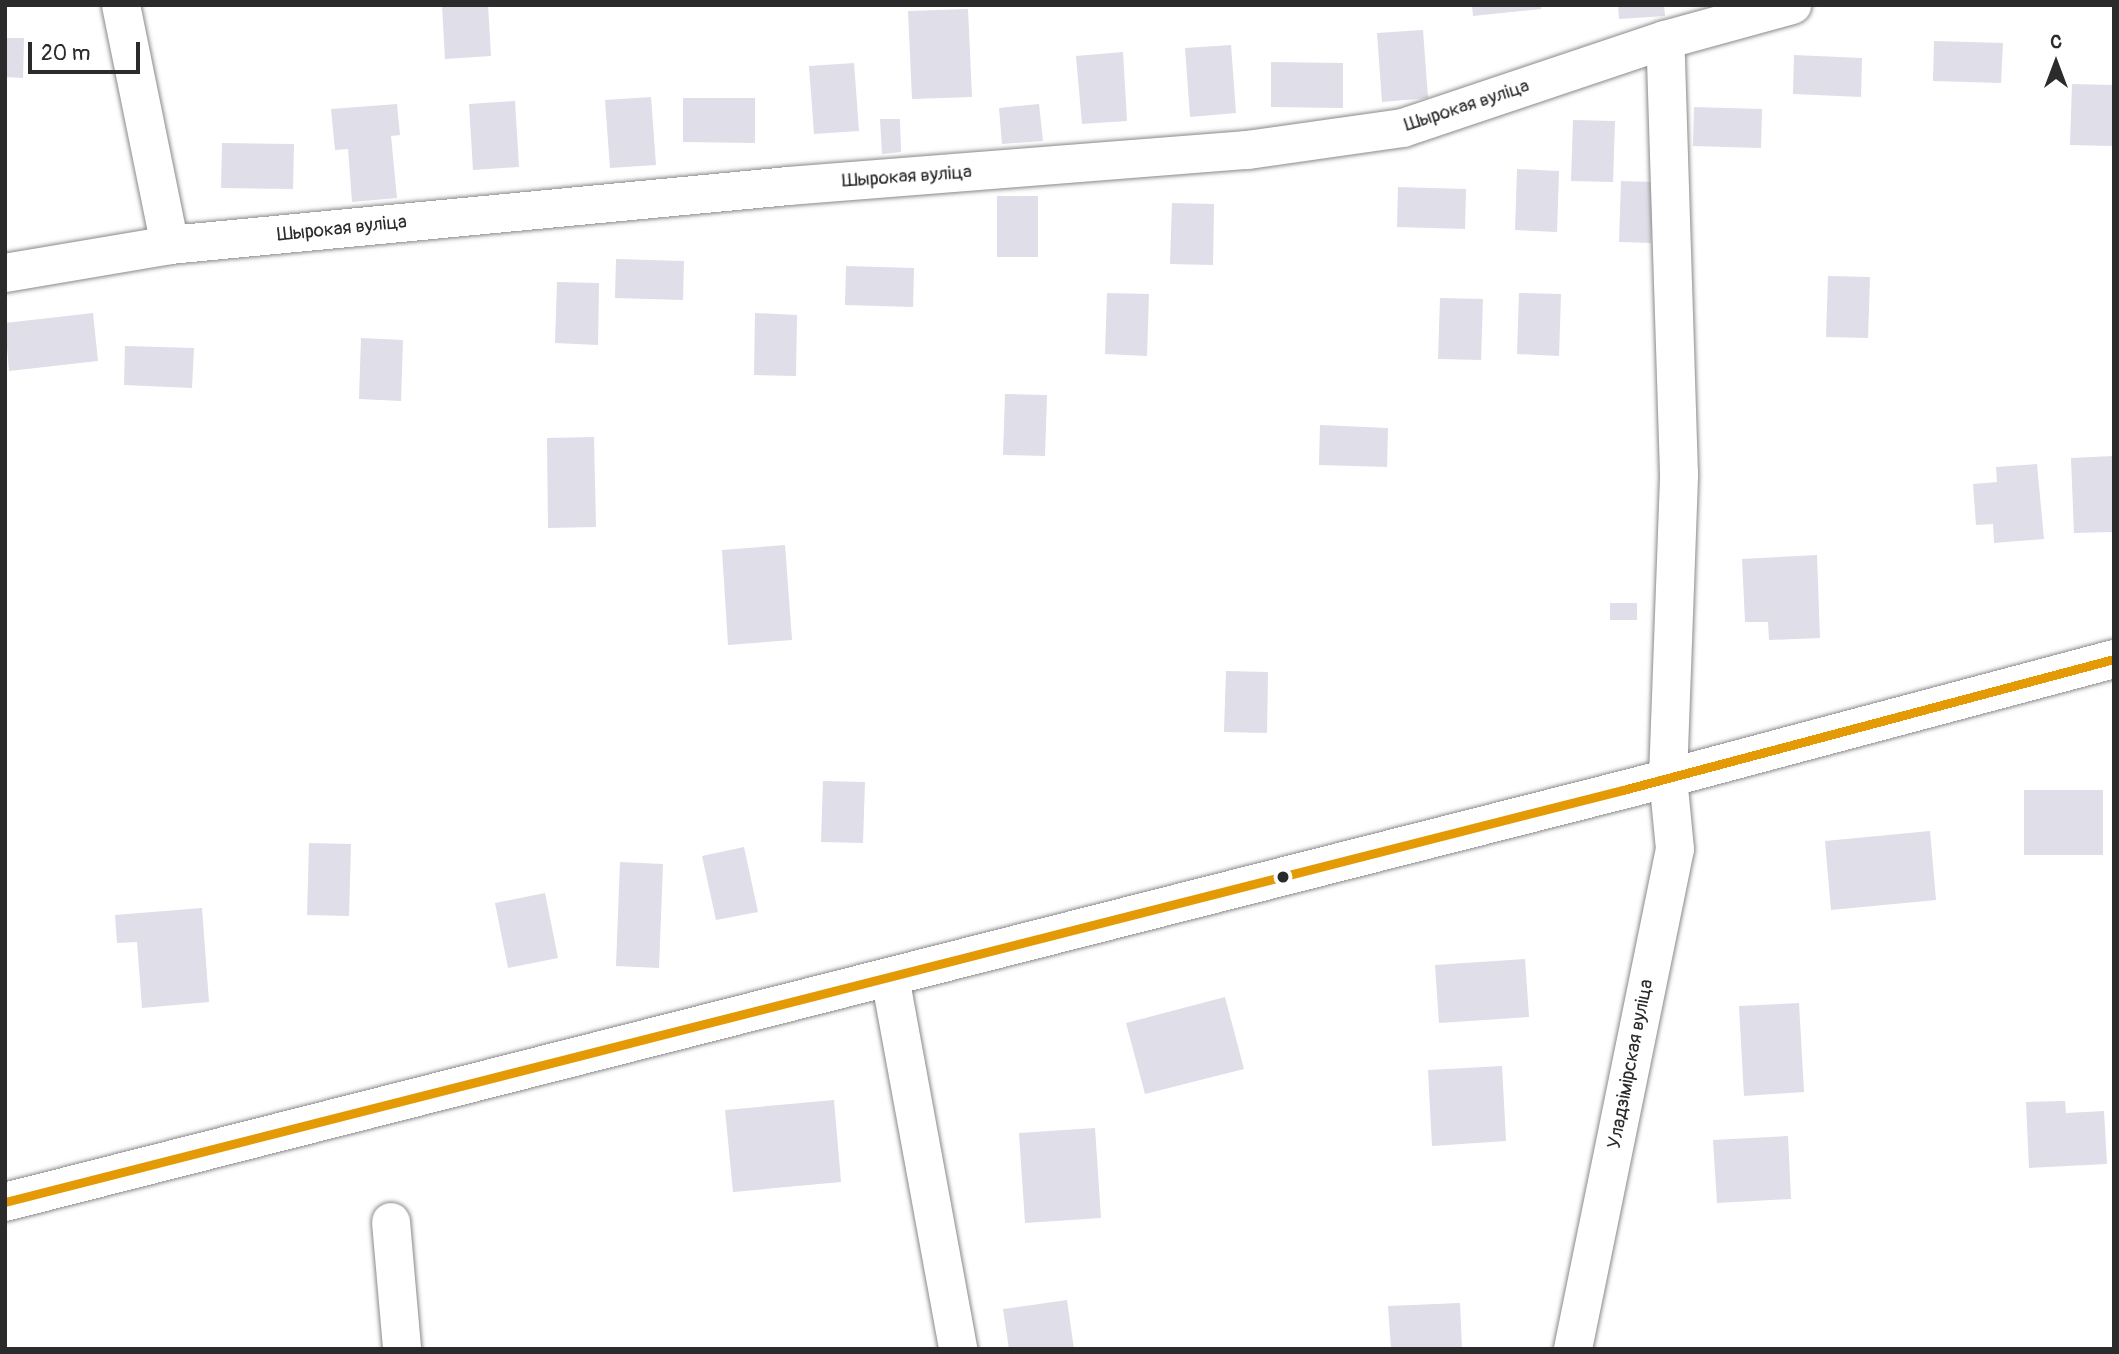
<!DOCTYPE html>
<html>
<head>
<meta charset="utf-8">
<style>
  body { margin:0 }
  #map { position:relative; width:2119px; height:1354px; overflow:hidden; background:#fff; font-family:Pangolin,sans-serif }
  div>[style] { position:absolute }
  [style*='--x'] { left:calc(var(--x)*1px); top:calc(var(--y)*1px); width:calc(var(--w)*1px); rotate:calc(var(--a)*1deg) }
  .building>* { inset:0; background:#e0dee8 }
  .roads { filter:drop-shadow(0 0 2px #8a8a8a) drop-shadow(0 0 2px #8a8a8a) }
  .minor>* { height:38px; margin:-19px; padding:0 19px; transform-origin:19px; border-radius:19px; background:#fff }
  .bus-1>* { height:9px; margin:-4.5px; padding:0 4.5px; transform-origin:4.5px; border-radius:4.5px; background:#e39a04 }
  .dots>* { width:19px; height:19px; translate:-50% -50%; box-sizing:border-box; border:4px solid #fff; border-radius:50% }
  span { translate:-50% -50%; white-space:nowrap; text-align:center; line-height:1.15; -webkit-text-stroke:5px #fff; paint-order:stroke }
  .street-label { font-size:19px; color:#2b2b2b }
  .frame { position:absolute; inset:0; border:7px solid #2b2b2b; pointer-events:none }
  .north { position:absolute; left:2021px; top:28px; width:70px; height:70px; -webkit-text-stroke:5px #fff; paint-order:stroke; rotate:0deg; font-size:19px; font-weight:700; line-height:28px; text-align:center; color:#2b2b2b }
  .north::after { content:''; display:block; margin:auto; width:24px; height:32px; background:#2b2b2b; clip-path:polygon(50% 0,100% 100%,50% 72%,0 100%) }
  .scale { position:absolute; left:28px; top:42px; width:112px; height:32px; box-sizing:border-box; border:4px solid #2b2b2b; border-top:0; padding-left:9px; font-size:21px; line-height:24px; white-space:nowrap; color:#2b2b2b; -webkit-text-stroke:5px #fff; paint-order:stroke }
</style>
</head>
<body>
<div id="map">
  <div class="building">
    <i style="clip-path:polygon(442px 5px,488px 5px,491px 56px,445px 59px)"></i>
    <i style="clip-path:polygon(1472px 5px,1541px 5px,1541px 9px,1473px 16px)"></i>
    <i style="clip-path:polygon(1618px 5px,1664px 5px,1665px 16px,1619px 19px)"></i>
    <i style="clip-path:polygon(968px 9px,972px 97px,912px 99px,908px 11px)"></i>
    <i style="clip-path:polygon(1423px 30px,1428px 98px,1382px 102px,1377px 33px)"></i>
    <i style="clip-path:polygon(5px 38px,24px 38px,23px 78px,5px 77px)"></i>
    <i style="clip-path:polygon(1934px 41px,2003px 43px,2001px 83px,1933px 81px)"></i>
    <i style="clip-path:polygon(1231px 45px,1236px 113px,1190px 117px,1185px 48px)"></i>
    <i style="clip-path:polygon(1123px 52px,1127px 121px,1082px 124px,1076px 56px)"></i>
    <i style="clip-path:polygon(1794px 55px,1862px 58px,1861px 97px,1793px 94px)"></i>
    <i style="clip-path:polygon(1271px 62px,1343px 63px,1343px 108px,1271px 107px)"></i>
    <i style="clip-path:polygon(854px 63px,859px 131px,814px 134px,809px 66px)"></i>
    <i style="clip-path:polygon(2072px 84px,2114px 85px,2112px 146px,2070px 145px)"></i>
    <i style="clip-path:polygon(651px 97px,656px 165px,610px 168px,605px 100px)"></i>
    <i style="clip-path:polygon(683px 98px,755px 98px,755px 143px,683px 142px)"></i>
    <i style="clip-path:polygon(515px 101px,519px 167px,473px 170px,469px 104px)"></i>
    <i style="clip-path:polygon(397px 104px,400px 135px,391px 136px,397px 198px,352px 202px,348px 149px,335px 150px,331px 109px)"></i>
    <i style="clip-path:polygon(1039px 104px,1043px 141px,1002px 144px,999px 108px)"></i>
    <i style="clip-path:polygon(1694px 107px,1762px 109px,1761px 148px,1693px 146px)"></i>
    <i style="clip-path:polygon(880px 119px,900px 119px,901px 152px,882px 154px)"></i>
    <i style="clip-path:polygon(1573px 120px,1615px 121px,1613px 182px,1571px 181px)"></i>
    <i style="clip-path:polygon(222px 143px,294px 144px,293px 189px,221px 188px)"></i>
    <i style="clip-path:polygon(1517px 169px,1559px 171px,1557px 232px,1515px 230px)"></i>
    <i style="clip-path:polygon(1621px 181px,1654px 182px,1651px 243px,1619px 242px)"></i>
    <i style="clip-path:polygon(1398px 187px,1466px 189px,1465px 229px,1397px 227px)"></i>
    <i style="clip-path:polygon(997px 196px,1038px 196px,1038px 257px,997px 257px)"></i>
    <i style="clip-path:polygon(1172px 203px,1214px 204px,1213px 265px,1170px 264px)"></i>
    <i style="clip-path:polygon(616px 259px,684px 261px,683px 300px,615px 298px)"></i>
    <i style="clip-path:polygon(846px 266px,914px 268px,913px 307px,845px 305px)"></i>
    <i style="clip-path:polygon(1828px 276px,1870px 277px,1868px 338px,1826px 337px)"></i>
    <i style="clip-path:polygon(557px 282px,599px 283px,598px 345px,555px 343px)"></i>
    <i style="clip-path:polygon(1107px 293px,1149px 294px,1147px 356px,1105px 354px)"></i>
    <i style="clip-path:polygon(1519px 293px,1561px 294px,1559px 356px,1517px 354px)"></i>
    <i style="clip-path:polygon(1440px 298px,1483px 299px,1481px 360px,1438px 359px)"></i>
    <i style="clip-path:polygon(93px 313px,98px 361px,9px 371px,5px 323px)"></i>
    <i style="clip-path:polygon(755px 313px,797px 315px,796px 376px,754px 375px)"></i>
    <i style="clip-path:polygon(361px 338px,403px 340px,401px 401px,359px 399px)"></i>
    <i style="clip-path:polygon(125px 346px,194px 348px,192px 388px,124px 385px)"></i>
    <i style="clip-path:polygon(1005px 394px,1047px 395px,1045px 456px,1003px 455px)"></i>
    <i style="clip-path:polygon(1320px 425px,1388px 428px,1387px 467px,1319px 465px)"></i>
    <i style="clip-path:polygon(594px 437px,596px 527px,548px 528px,547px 438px)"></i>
    <i style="clip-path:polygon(2113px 456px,2114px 532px,2074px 533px,2071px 458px)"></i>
    <i style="clip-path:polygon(2037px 464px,2044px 539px,1994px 543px,1993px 524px,1976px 525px,1973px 484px,1997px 482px,1996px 467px)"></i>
    <i style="clip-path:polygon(785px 545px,792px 640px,728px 645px,722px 550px)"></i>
    <i style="clip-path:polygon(1817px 555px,1820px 638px,1769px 640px,1768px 622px,1745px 622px,1742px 559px)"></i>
    <i style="clip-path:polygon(1610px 603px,1637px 603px,1637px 620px,1610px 620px)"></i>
    <i style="clip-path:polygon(1226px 671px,1268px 672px,1267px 733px,1224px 732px)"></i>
    <i style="clip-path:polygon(823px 781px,865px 782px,863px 843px,821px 842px)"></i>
    <i style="clip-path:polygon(2024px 790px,2103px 790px,2103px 855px,2024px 855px)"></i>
    <i style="clip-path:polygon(1930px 831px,1936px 900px,1831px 910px,1825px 841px)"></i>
    <i style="clip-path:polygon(309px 843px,351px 844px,349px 916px,307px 915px)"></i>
    <i style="clip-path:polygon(744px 847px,758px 912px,716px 920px,702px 856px)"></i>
    <i style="clip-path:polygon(620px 862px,663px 864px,659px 968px,616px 966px)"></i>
    <i style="clip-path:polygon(545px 893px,558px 958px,508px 968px,495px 903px)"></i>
    <i style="clip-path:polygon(202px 908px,209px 1002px,142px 1008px,137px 942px,117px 943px,115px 915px)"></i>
    <i style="clip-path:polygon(1525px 959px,1529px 1017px,1439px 1023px,1435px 965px)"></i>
    <i style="clip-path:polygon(1225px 997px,1244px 1069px,1145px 1094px,1126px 1023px)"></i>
    <i style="clip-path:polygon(1799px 1003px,1804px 1092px,1744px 1096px,1739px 1006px)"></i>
    <i style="clip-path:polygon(1502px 1066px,1506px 1141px,1432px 1146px,1428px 1070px)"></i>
    <i style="clip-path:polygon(834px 1100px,841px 1182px,733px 1192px,725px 1110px)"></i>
    <i style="clip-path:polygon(2065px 1101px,2066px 1113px,2104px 1111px,2107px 1164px,2029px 1168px,2026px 1102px)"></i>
    <i style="clip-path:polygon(1095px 1128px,1101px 1218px,1025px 1223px,1019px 1133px)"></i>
    <i style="clip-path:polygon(1788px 1136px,1791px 1199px,1717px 1203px,1713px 1140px)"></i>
    <i style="clip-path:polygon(1067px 1300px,1074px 1349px,1009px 1349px,1003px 1309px)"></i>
    <i style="clip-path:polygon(1460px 1303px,1462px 1349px,1391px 1349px,1388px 1306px)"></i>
  </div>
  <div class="roads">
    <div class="minor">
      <i style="--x:121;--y:5;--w:245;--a:78.5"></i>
      <i style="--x:5;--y:273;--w:167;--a:-9.6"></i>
      <i style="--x:170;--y:245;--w:621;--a:-5.45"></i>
      <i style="--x:788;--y:186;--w:461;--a:-4.5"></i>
      <i style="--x:1248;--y:150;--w:157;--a:-8.1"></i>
      <i style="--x:1403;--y:128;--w:276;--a:-18.6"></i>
      <i style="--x:1665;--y:40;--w:132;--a:-15.4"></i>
      <i style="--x:890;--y:977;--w:378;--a:79.6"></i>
      <i style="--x:5;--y:1202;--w:1670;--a:-14.29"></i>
      <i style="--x:1623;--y:790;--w:508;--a:-14.94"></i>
      <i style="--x:391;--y:1222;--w:127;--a:85"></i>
      <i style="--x:1573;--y:1349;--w:510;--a:-78.47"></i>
      <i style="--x:1675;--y:849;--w:71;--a:-95.6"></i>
      <i style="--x:1668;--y:778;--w:304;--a:-87.9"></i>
      <i style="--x:1679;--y:474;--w:434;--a:-91.8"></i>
    </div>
  </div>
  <div class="bus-1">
    <i style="--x:5;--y:1202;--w:1670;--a:-14.29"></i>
    <i style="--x:1623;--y:790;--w:508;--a:-14.94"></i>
  </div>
  <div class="dots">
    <i style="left:1283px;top:877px;background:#2b2b2b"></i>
  </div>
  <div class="street-label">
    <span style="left:1467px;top:106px;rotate:-18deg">Шырокая вуліца</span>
    <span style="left:907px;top:177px;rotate:-4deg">Шырокая вуліца</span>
    <span style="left:342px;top:229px;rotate:-6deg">Шырокая вуліца</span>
    <span style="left:1631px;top:1064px;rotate:-79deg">Уладзімірская вуліца</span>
  </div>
  <div class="frame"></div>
  <div class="north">С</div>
  <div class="scale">20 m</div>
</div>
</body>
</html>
